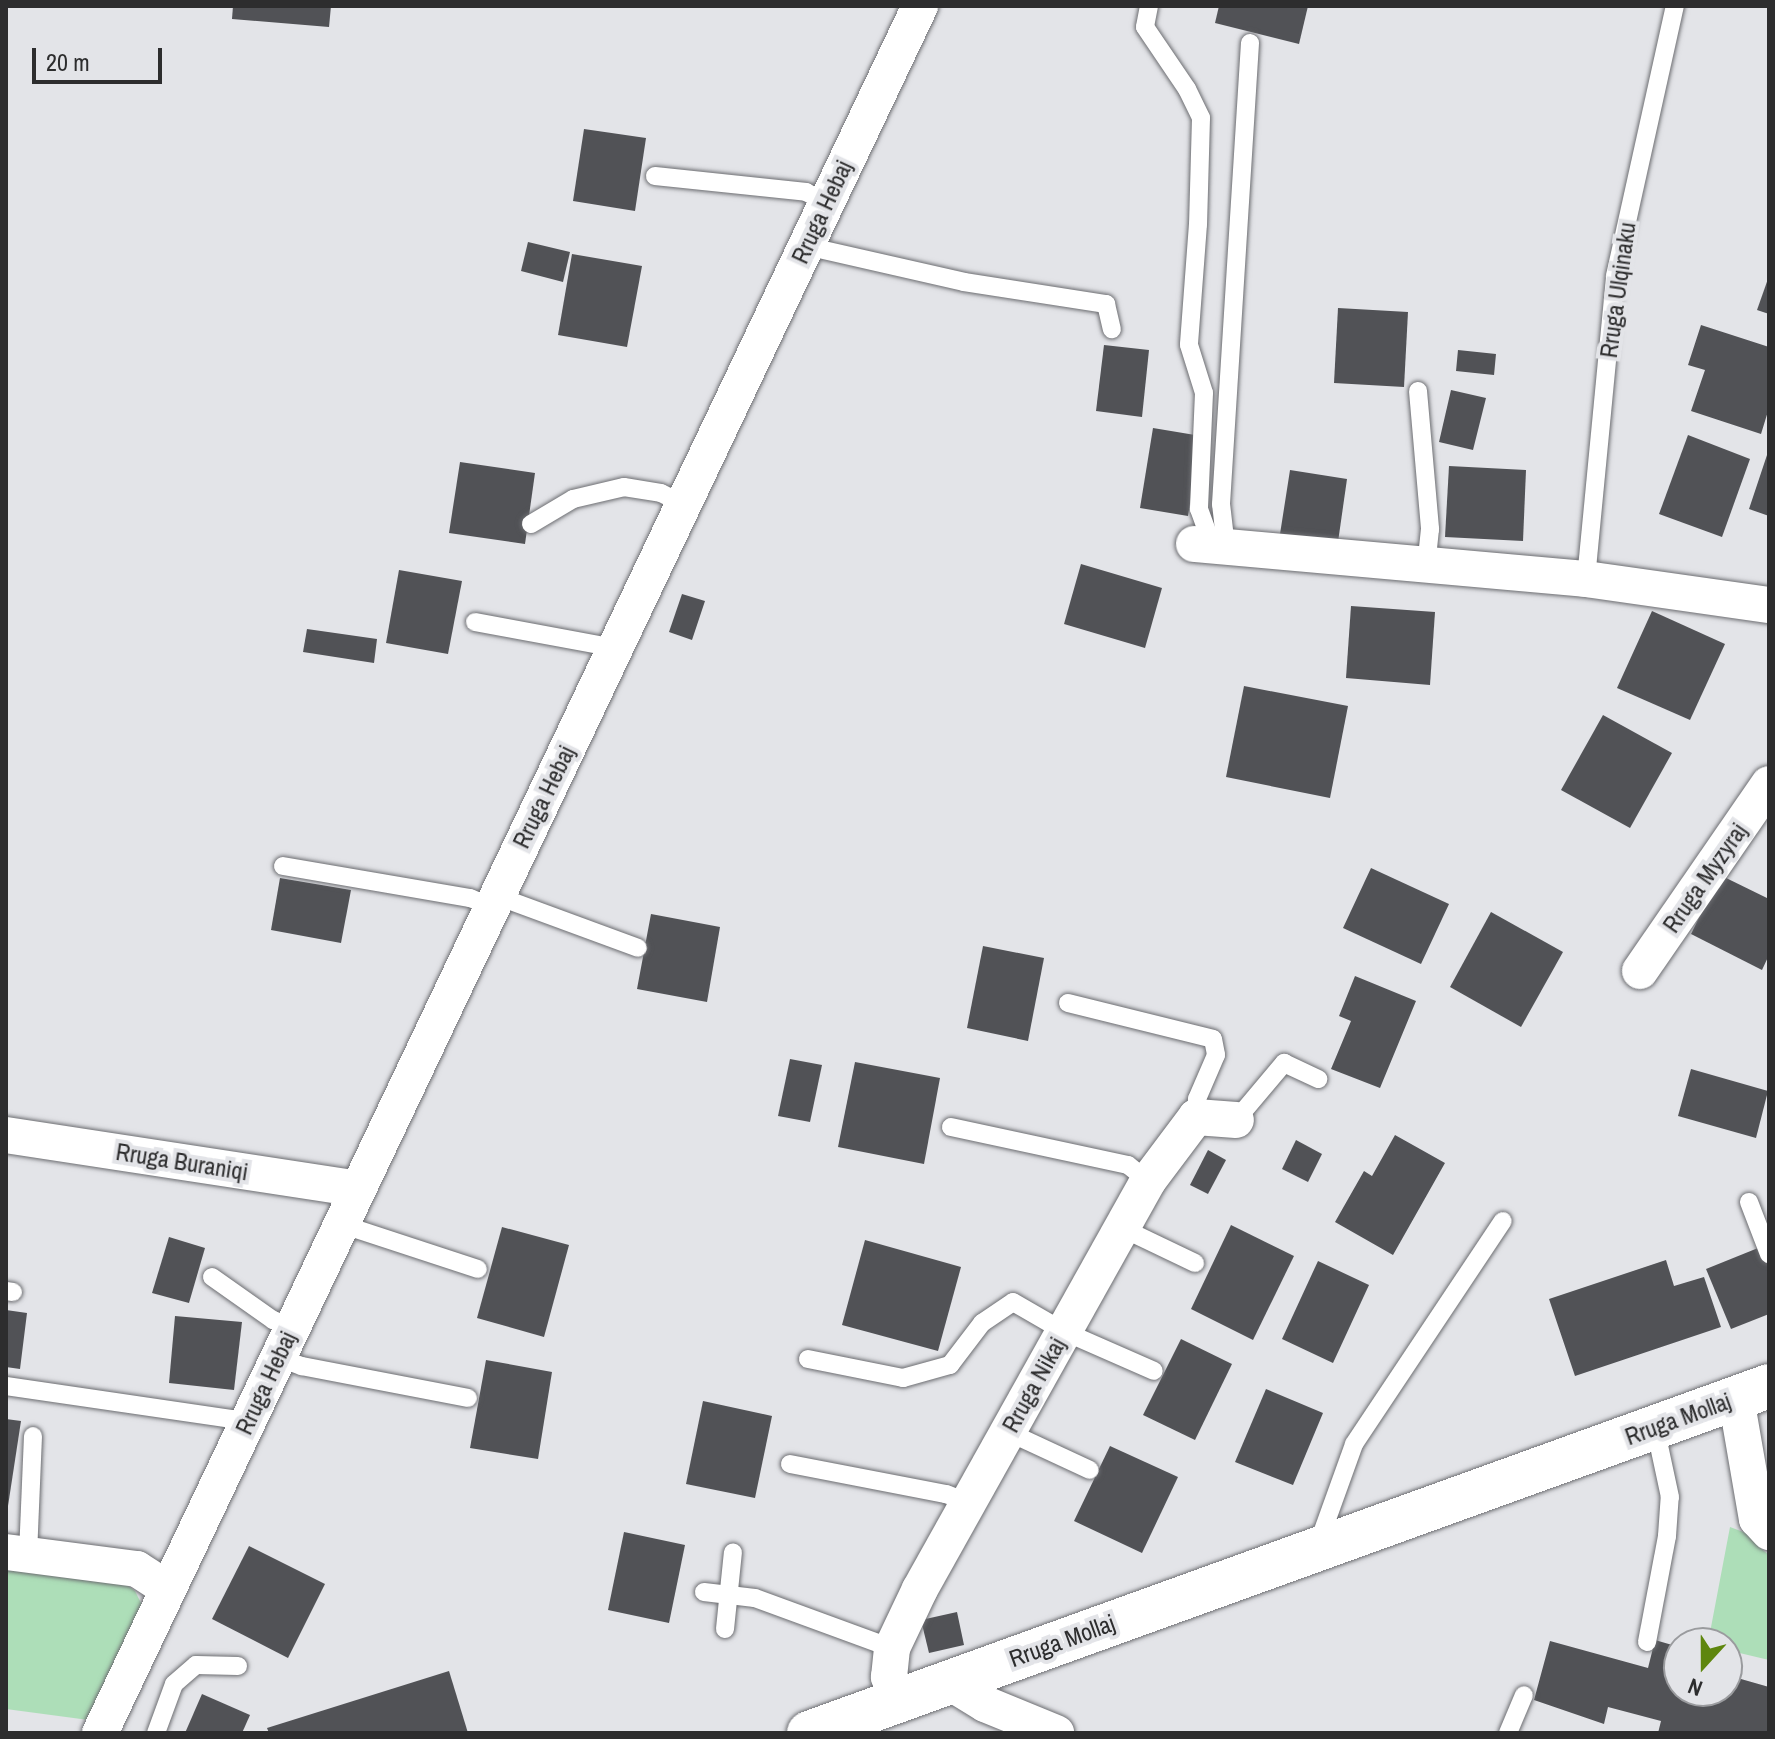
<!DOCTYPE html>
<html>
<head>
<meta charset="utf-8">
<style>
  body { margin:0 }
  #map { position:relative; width:1775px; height:1739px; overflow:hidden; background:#e3e4e8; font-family:"Archivo Narrow",sans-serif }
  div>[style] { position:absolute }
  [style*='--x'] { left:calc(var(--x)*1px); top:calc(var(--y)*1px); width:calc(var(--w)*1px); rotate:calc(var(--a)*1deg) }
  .green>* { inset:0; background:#addeb8 }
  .building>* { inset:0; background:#515256 }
  .roads { filter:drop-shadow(0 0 2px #6c6d71) drop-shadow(0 0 2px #6c6d71) }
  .service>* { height:18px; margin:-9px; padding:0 9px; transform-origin:9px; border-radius:9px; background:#fff }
  .minor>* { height:36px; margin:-18px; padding:0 18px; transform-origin:18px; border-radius:18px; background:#fff }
  .tertiary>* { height:44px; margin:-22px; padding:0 22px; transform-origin:22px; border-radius:22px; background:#fff }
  span { translate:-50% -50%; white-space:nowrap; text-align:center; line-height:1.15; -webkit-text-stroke:8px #e3e4e8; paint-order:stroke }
  .street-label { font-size:24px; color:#2d2d2e }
  .frame { position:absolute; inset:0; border:8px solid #2d2d2e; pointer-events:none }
  .north { position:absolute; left:1663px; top:1627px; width:80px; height:80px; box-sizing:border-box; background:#e3e4e8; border:2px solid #9a9b9e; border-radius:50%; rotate:201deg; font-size:22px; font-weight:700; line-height:32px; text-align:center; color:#2d2d2e }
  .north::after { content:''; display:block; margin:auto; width:28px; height:36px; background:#5e860e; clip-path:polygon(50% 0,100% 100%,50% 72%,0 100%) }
  .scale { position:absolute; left:32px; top:48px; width:130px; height:36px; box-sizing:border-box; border:4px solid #2d2d2e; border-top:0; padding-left:10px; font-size:24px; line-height:28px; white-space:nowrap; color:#2d2d2e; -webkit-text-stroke:6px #e3e4e8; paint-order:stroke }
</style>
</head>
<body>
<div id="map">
  <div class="green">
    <i style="clip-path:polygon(1730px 1527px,1754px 1536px,1759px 1547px,1769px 1555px,1769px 1660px,1727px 1650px,1727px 1643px,1708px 1643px)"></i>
    <i style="clip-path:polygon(6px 1562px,114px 1576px,135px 1591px,144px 1609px,96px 1721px,6px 1709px)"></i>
  </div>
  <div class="building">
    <i style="clip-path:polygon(233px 6px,331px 6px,329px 27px,232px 19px)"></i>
    <i style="clip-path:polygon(1219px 6px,1308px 6px,1299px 44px,1215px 23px)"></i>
    <i style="clip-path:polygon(584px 129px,646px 138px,635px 211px,573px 201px)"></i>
    <i style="clip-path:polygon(528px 242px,570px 252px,563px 282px,521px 271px)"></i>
    <i style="clip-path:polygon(572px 254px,642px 266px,627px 347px,558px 335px)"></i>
    <i style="clip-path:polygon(1769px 276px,1769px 314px,1757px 310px)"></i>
    <i style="clip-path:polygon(1338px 308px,1408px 312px,1404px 387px,1334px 383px)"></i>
    <i style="clip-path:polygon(1701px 325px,1769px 347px,1769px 408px,1761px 434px,1691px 411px,1705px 370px,1688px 365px)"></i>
    <i style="clip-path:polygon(1104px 345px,1149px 350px,1142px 417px,1096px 411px)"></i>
    <i style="clip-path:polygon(1458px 350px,1496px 354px,1494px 375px,1456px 371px)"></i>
    <i style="clip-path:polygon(1451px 390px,1486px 398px,1473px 450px,1439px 442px)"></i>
    <i style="clip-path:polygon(1153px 428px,1201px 436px,1188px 516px,1140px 508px)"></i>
    <i style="clip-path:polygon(1688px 435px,1750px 459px,1722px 537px,1659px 514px)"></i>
    <i style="clip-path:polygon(1768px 452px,1769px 452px,1769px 516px,1749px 509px)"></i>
    <i style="clip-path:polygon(460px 462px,535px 473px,525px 544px,449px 533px)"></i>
    <i style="clip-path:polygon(1449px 466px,1526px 470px,1523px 541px,1445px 537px)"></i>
    <i style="clip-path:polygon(1290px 470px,1347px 479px,1338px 542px,1280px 534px)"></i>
    <i style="clip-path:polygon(1081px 564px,1162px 588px,1145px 648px,1064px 624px)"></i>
    <i style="clip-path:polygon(399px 570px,462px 581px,448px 654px,386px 643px)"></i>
    <i style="clip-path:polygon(682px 594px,705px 601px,692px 640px,669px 632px)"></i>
    <i style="clip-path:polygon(1351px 606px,1435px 612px,1430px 685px,1346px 678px)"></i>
    <i style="clip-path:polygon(1652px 611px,1725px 644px,1690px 720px,1617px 688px)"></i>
    <i style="clip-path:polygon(307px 629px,377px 639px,374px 663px,303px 652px)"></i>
    <i style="clip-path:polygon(1244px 686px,1348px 706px,1330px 798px,1226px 777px)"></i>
    <i style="clip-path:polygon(1603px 715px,1672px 753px,1630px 828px,1561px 790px)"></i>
    <i style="clip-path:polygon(1371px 868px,1449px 904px,1421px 964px,1343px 928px)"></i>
    <i style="clip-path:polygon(1720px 875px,1769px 899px,1769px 955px,1762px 970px,1691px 934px)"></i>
    <i style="clip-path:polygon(280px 878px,351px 890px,341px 943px,271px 930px)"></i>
    <i style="clip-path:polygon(1491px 912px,1563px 952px,1521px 1027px,1450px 987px)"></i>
    <i style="clip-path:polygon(651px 914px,720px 927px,707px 1002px,637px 989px)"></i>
    <i style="clip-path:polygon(983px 946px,1044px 958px,1028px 1041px,967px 1028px)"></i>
    <i style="clip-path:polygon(1355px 976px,1416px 1001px,1380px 1088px,1331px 1069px,1351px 1021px,1339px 1016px)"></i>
    <i style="clip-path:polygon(790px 1059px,822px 1065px,810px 1122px,778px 1116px)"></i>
    <i style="clip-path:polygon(855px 1062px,940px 1078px,924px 1164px,838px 1147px)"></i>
    <i style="clip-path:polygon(1691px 1069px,1768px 1091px,1756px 1138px,1678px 1116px)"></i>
    <i style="clip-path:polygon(1395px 1135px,1445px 1163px,1393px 1255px,1335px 1222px,1364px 1171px,1372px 1176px)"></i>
    <i style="clip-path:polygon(1296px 1140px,1322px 1154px,1308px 1182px,1282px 1169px)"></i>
    <i style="clip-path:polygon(1208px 1150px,1226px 1160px,1208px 1194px,1190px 1185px)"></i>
    <i style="clip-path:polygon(1231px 1225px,1294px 1256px,1253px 1340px,1191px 1309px)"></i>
    <i style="clip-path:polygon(502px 1227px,569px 1245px,544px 1337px,477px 1318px)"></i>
    <i style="clip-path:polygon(169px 1237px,205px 1248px,189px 1303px,152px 1293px)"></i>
    <i style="clip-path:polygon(865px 1240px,961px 1267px,938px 1351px,842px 1325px)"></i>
    <i style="clip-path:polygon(1763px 1246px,1769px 1261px,1769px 1314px,1731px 1329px,1706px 1269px)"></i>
    <i style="clip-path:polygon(1666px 1260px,1674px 1286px,1704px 1277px,1721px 1327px,1575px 1376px,1549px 1299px)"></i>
    <i style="clip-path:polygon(1318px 1261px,1369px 1285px,1333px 1363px,1282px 1339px)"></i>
    <i style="clip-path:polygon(6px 1310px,27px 1313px,20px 1369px,6px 1367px)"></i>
    <i style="clip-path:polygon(175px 1316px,242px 1322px,234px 1390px,169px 1383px)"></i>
    <i style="clip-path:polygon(1181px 1339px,1232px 1364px,1195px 1440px,1143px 1415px)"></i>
    <i style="clip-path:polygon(486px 1360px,552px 1372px,538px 1459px,470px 1448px)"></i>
    <i style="clip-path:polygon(1266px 1389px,1323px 1413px,1293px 1485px,1235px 1462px)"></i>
    <i style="clip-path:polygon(703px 1401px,772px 1416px,755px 1498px,686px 1484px)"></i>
    <i style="clip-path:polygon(6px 1419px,21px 1421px,8px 1506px,6px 1506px)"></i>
    <i style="clip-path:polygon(1110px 1446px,1178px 1477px,1142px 1553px,1074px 1521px)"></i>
    <i style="clip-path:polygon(624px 1532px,685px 1545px,669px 1623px,608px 1610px)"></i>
    <i style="clip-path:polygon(249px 1546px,325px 1584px,288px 1658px,212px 1619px)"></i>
    <i style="clip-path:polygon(957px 1612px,964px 1645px,929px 1653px,921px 1620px)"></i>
    <i style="clip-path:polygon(1655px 1640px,1679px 1647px,1679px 1691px,1727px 1691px,1727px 1675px,1769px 1687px,1769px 1733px,1658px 1733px,1661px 1721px,1608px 1707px,1604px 1724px,1534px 1700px,1550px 1641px,1648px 1668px)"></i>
    <i style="clip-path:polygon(449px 1671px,468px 1733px,269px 1733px,267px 1728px)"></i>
    <i style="clip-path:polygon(202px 1694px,250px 1715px,242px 1733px,185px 1733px)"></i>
  </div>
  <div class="roads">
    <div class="service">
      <i style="--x:1149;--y:6;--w:21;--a:101"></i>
      <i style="--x:1145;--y:27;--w:75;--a:55.9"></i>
      <i style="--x:1187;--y:89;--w:32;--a:64"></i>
      <i style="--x:1201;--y:118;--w:106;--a:91.6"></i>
      <i style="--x:1198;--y:224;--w:121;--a:94.3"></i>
      <i style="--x:1189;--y:345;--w:50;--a:72.6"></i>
      <i style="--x:1204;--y:393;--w:116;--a:92.5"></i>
      <i style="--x:1199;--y:509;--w:38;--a:70"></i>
      <i style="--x:655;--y:176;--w:152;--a:6"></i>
      <i style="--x:806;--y:192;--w:23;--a:29"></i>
      <i style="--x:806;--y:246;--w:162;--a:12.8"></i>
      <i style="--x:964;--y:282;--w:144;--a:8.8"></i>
      <i style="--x:1106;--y:304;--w:26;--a:77"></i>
      <i style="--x:1418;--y:391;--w:139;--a:85"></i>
      <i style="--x:1430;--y:529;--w:36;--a:96"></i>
      <i style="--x:531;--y:524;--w:49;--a:-30.8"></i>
      <i style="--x:573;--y:499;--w:52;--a:-13.2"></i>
      <i style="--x:624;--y:487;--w:37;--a:9"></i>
      <i style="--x:661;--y:493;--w:25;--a:27"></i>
      <i style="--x:1226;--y:547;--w:43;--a:-96.6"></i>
      <i style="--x:1221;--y:504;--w:462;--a:-86.4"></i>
      <i style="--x:1586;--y:579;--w:304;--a:-84.5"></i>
      <i style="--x:1615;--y:276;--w:277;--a:-77.5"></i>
      <i style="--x:475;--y:622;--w:142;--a:10.5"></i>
      <i style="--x:283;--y:866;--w:190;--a:9.7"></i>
      <i style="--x:470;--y:898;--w:24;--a:22"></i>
      <i style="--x:497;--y:896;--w:150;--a:20.2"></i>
      <i style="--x:1068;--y:1003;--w:149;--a:13.9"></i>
      <i style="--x:1213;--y:1039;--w:16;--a:79"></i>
      <i style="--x:1216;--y:1055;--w:48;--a:113.4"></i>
      <i style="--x:1197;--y:1099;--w:18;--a:93"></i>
      <i style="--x:1236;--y:1120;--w:75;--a:-49.9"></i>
      <i style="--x:1284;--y:1063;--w:38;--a:25"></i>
      <i style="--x:951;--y:1127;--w:181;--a:12.1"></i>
      <i style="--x:1128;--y:1165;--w:26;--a:39"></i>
      <i style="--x:1749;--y:1202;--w:56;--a:69"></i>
      <i style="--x:341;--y:1224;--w:144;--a:18.2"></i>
      <i style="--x:1122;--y:1228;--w:81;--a:25.6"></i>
      <i style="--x:212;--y:1277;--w:75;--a:35.2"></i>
      <i style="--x:273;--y:1320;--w:20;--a:20"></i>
      <i style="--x:6;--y:1291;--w:7;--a:8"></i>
      <i style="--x:278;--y:1357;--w:26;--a:21"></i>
      <i style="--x:302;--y:1366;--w:169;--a:10.9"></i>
      <i style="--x:808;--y:1359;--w:97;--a:11.3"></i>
      <i style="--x:903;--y:1378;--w:49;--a:-15.5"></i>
      <i style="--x:950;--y:1365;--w:53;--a:-52.7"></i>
      <i style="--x:982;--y:1323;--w:37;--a:-34"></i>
      <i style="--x:1013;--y:1302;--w:58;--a:30.1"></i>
      <i style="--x:1063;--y:1331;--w:99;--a:23.7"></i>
      <i style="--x:6;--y:1386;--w:229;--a:8.3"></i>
      <i style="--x:233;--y:1419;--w:14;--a:21"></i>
      <i style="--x:1008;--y:1432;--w:90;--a:24.9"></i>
      <i style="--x:790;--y:1464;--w:159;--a:10.9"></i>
      <i style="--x:946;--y:1494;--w:25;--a:21"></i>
      <i style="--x:1317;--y:1547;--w:109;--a:-70.2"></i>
      <i style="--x:1354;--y:1444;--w:268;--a:-56.3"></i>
      <i style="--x:28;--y:1555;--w:119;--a:-87.6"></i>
      <i style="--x:704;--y:1592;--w:51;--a:6.7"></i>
      <i style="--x:755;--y:1598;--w:146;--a:20.1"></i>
      <i style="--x:725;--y:1629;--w:77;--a:-84.1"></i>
      <i style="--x:1647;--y:1642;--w:108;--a:-79.3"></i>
      <i style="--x:1667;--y:1536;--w:39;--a:-86"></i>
      <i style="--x:1670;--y:1497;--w:72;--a:-102.1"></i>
      <i style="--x:156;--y:1733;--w:52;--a:-69.8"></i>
      <i style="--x:174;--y:1684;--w:29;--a:-41"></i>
      <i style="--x:196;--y:1665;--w:42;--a:1.4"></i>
      <i style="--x:1508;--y:1733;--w:41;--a:-67.2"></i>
    </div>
    <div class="minor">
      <i style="--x:1194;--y:544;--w:394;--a:5.1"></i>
      <i style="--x:1586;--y:579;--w:185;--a:8.1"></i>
      <i style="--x:1640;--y:971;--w:227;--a:-55.4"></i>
      <i style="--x:6;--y:1135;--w:356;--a:8.7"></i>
      <i style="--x:1736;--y:1398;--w:123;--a:80.2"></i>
      <i style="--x:1757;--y:1519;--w:18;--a:47"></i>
      <i style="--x:6;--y:1552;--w:132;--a:7.4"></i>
      <i style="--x:137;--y:1569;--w:37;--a:33"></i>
      <i style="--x:949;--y:1682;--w:42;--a:31.4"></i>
      <i style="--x:985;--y:1704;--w:77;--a:22.2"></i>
      <i style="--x:901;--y:1700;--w:26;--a:-118"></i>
      <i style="--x:889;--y:1677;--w:29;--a:-84"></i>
      <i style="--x:892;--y:1648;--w:65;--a:-64.6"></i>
      <i style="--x:920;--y:1589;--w:467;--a:-60.8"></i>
      <i style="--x:1148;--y:1181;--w:80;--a:-53.1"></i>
      <i style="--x:1196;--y:1117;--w:40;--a:4.3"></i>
      <i style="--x:100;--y:1733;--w:1912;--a:-64.6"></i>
    </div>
    <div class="tertiary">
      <i style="--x:809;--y:1733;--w:1021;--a:-19.87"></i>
    </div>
  </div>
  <div class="street-label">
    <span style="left:822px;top:212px;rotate:-65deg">Rruga Hebaj</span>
    <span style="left:1618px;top:290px;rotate:-82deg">Rruga Ulqinaku</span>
    <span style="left:544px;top:797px;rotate:-64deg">Rruga Hebaj</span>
    <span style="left:1705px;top:878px;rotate:-55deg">Rruga Myzyraj</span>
    <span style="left:182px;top:1162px;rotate:9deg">Rruga Buraniqi</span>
    <span style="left:266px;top:1383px;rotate:-65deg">Rruga Hebaj</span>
    <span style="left:1034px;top:1385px;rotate:-61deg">Rruga Nikaj</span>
    <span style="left:1678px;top:1419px;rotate:-20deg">Rruga Mollaj</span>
    <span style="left:1062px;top:1641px;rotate:-20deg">Rruga Mollaj</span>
  </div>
  <div class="frame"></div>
  <div class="north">N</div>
  <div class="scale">20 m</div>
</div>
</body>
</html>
